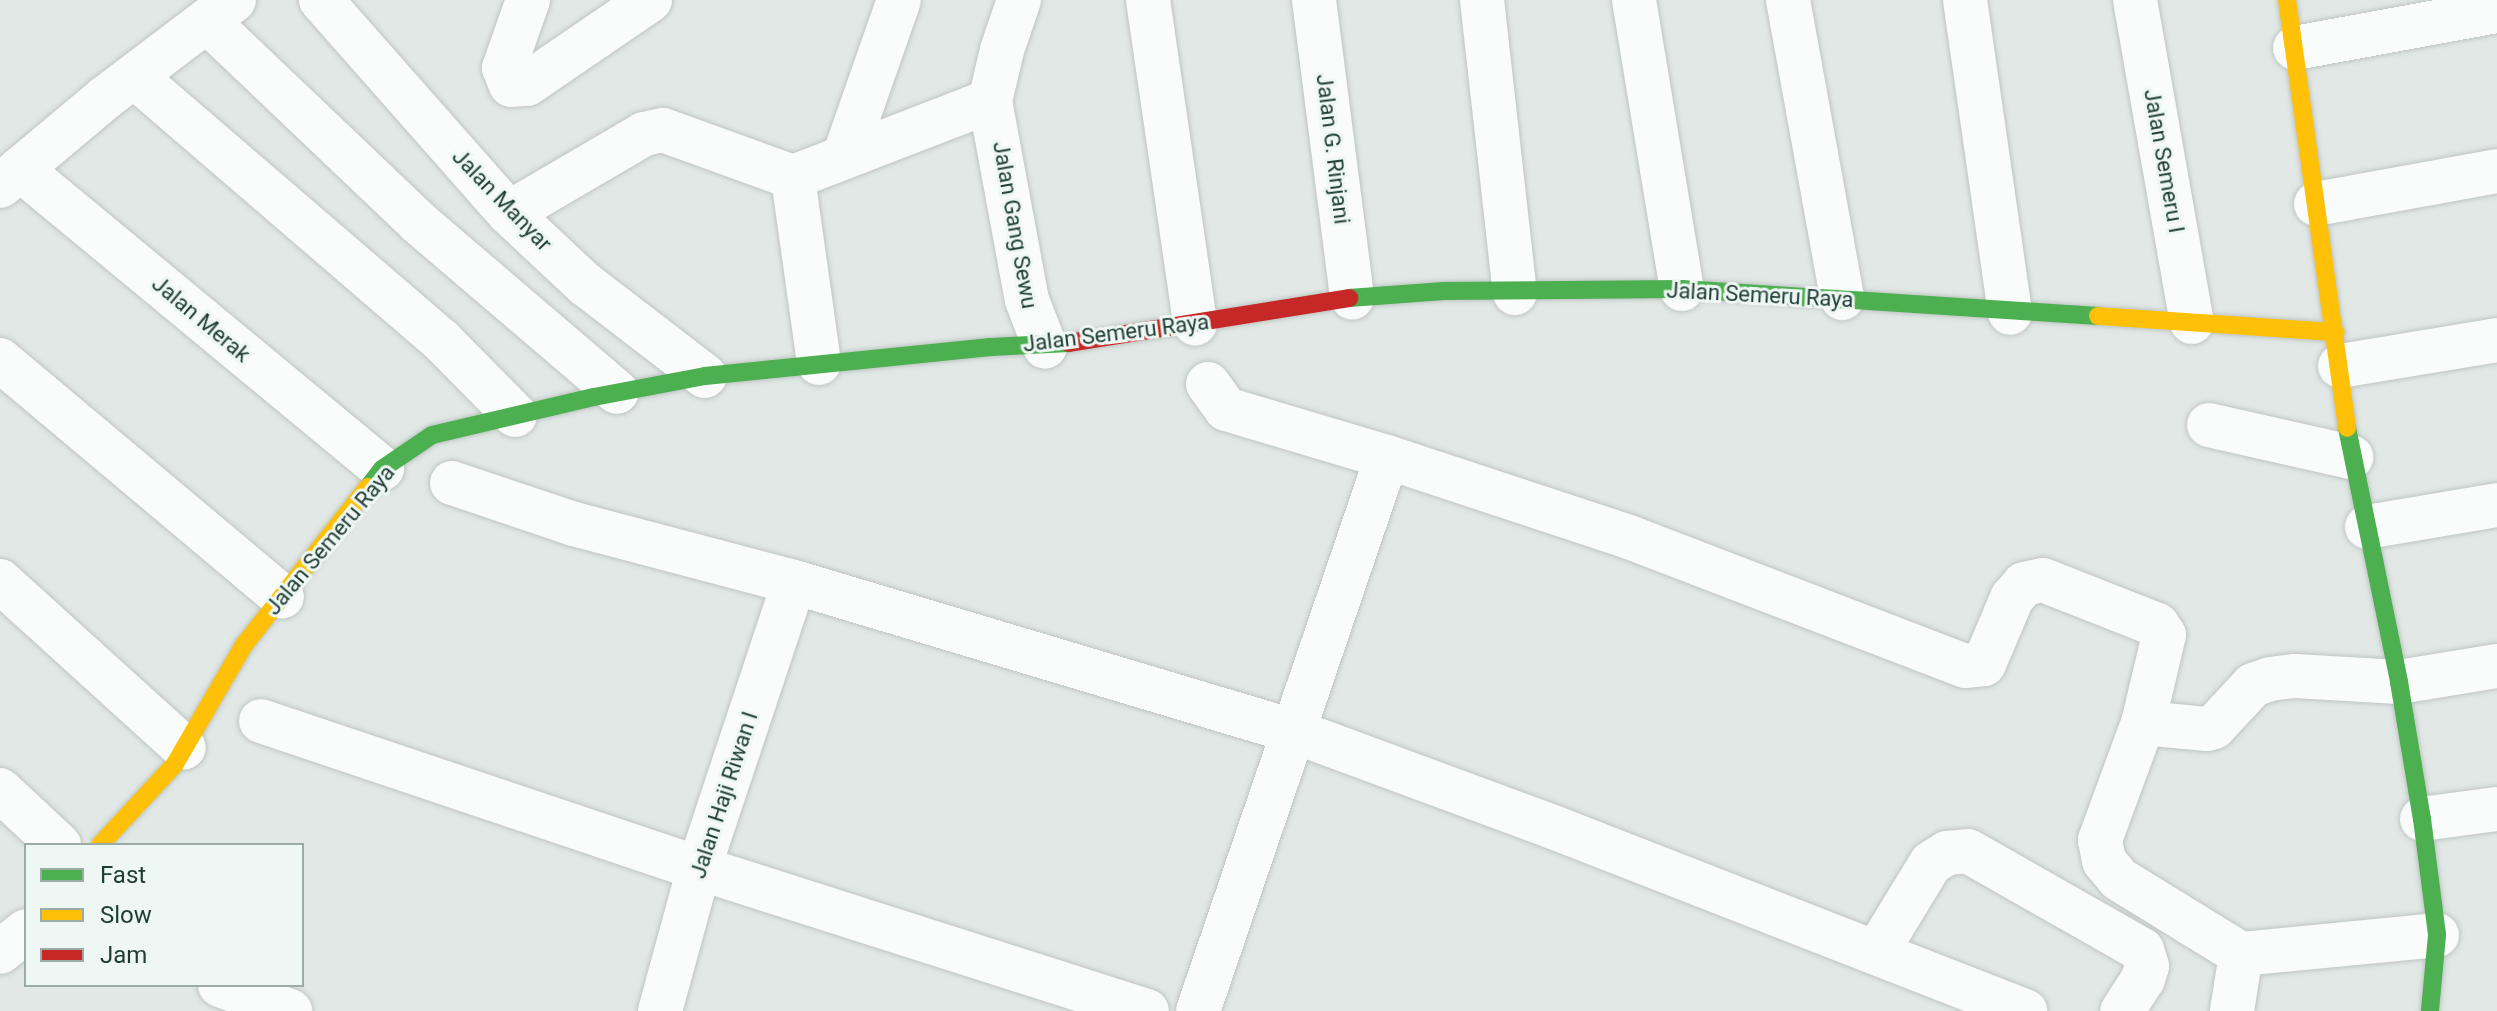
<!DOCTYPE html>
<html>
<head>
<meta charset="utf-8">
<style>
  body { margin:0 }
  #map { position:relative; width:2497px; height:1011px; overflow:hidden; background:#e1e8e5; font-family:Roboto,sans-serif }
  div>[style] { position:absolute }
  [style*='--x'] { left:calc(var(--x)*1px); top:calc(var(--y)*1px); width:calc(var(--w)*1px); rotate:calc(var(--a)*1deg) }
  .roads { filter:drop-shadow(0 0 2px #bec5c2) drop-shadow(0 0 2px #bec5c2) }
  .street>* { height:44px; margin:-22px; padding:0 22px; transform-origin:22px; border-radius:22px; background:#fafcfb }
  .fast>* { height:18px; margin:-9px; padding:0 9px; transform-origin:9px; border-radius:9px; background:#4caf50 }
  .slow>* { height:18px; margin:-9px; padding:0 9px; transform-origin:9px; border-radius:9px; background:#ffc107 }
  .jam>* { height:18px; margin:-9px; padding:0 9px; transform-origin:9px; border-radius:9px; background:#c62828 }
  span { translate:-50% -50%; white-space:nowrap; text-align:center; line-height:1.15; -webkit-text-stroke:6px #eef7f3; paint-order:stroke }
  .street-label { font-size:22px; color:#1e3c34 }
  .legend { position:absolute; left:24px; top:843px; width:280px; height:144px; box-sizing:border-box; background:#eef7f3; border:2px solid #9baca7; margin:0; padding:10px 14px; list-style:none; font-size:24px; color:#1e3c34 }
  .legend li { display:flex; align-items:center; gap:16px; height:40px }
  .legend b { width:40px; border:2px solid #9baca7 }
</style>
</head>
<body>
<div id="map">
  <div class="roads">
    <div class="street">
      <i style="--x:321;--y:0;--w:284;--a:48.6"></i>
      <i style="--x:509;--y:213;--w:104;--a:43.1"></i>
      <i style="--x:585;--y:284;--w:151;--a:37.5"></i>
      <i style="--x:528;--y:0;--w:72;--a:109.4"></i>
      <i style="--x:504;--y:68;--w:18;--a:68"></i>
      <i style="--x:511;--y:85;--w:16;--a:-4"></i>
      <i style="--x:527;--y:84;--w:149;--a:-34.3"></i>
      <i style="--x:1019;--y:0;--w:53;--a:108.8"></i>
      <i style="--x:1002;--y:50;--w:52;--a:103.2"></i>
      <i style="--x:990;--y:101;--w:202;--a:79.5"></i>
      <i style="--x:1027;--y:300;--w:50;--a:69"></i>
      <i style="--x:1148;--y:0;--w:327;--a:81.7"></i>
      <i style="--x:1314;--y:0;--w:300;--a:82.7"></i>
      <i style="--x:1482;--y:0;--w:295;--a:83.6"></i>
      <i style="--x:1634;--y:0;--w:293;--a:80.6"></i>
      <i style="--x:1788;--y:0;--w:303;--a:79.7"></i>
      <i style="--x:1965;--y:0;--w:316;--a:81.8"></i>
      <i style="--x:2135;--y:0;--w:327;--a:80"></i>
      <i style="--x:208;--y:22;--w:291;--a:43.6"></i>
      <i style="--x:419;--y:223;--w:260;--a:40.5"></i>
      <i style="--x:2295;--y:48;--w:205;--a:-10.4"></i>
      <i style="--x:135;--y:77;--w:405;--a:40.7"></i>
      <i style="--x:442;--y:341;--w:104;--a:45.4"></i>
      <i style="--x:844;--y:157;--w:166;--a:-70.7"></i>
      <i style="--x:20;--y:169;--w:470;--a:39.6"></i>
      <i style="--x:0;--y:186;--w:137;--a:-40"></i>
      <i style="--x:105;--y:98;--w:162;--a:-37.2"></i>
      <i style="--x:2316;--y:204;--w:184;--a:-10.3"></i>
      <i style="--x:509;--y:213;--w:156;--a:-30.3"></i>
      <i style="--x:644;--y:134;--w:19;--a:-12"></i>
      <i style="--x:663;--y:130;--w:138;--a:19.9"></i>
      <i style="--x:0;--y:360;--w:368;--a:40"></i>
      <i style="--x:819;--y:363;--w:188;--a:-98"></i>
      <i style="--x:793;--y:177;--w:211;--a:-21.1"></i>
      <i style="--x:2340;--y:366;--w:159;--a:-9.4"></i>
      <i style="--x:1208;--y:384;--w:31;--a:54"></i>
      <i style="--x:1226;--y:409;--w:168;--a:16.6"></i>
      <i style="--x:1387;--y:457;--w:255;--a:18.3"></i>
      <i style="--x:1629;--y:537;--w:360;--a:21"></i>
      <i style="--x:1965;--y:666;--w:19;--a:-6"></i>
      <i style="--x:1984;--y:664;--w:72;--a:-67"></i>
      <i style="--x:2012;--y:598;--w:18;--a:-49"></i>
      <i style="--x:2024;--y:584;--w:19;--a:-12"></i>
      <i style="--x:2043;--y:580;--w:123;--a:21.5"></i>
      <i style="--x:2157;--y:625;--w:12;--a:55"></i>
      <i style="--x:2164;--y:635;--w:90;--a:103.4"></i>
      <i style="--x:2143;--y:723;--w:64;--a:5.4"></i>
      <i style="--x:2207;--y:729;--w:7;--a:-16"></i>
      <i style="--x:2214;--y:727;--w:57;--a:-47.1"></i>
      <i style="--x:2253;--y:685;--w:18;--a:-19"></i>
      <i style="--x:2270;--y:679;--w:25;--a:-7"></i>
      <i style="--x:2295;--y:676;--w:104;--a:3.3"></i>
      <i style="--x:2399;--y:682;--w:99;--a:-9.3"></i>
      <i style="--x:2209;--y:425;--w:146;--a:12.7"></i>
      <i style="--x:452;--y:483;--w:129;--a:18.6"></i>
      <i style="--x:574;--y:524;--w:228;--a:14.8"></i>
      <i style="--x:794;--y:582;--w:524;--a:16.64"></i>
      <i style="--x:1296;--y:732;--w:274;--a:20.3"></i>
      <i style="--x:1553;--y:827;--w:507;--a:21.3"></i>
      <i style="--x:2367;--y:527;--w:132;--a:-9.6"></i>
      <i style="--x:0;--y:581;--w:248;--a:42.2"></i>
      <i style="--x:261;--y:721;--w:462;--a:18.6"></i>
      <i style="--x:699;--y:868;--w:470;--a:17.7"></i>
      <i style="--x:2143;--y:723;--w:125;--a:110.2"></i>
      <i style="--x:2100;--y:840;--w:21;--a:79"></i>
      <i style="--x:2104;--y:861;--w:23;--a:50"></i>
      <i style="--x:2119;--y:879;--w:143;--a:31.6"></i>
      <i style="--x:2241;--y:954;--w:58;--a:99"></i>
      <i style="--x:0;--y:790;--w:81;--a:43"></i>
      <i style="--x:2422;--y:819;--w:76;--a:-7.6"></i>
      <i style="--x:0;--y:952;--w:33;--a:-39"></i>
      <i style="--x:1876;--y:953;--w:105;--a:-58.6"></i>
      <i style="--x:1931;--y:863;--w:19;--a:-32"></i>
      <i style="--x:1947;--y:853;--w:21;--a:-5"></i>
      <i style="--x:1968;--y:851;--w:200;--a:29.6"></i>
      <i style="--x:2142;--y:950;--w:17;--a:73"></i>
      <i style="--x:2147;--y:966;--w:14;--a:107"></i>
      <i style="--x:2143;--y:979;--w:38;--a:123"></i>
      <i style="--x:2241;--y:954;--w:197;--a:-5.5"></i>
      <i style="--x:220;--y:985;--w:75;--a:20.4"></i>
      <i style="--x:660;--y:1011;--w:148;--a:-74.7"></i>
      <i style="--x:699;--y:868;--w:301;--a:-71.6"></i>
      <i style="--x:1198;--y:1011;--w:585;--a:-71.16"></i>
    </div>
    <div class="fast">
      <i style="--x:1349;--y:298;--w:95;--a:-4.2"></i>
      <i style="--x:1444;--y:291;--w:238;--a:-0.5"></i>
      <i style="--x:1682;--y:289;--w:417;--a:3.7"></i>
      <i style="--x:2347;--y:428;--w:259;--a:78.4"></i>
      <i style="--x:2399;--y:682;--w:139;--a:80.5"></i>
      <i style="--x:2422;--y:819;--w:117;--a:82.6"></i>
      <i style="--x:2437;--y:935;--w:76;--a:95.3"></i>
      <i style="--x:368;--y:487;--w:23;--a:-52"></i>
      <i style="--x:382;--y:469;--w:60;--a:-34.2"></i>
      <i style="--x:432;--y:435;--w:166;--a:-13.2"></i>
      <i style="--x:594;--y:397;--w:113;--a:-10.7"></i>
      <i style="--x:705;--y:376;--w:287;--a:-5.8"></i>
      <i style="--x:991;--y:347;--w:78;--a:-2.9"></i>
    </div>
    <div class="slow">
      <i style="--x:2287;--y:0;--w:432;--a:82"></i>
      <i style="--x:2098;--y:316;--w:238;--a:3.9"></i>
      <i style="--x:100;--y:845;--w:110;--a:-47.2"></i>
      <i style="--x:175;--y:764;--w:138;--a:-59.9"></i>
      <i style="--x:244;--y:645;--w:201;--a:-51.9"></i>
    </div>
    <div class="jam">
      <i style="--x:1069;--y:343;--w:284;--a:-9.1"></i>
    </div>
  </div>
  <div class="street-label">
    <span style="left:1333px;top:149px;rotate:83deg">Jalan G. Rinjani</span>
    <span style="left:2164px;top:161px;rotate:80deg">Jalan Semeru I</span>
    <span style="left:502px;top:200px;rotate:46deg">Jalan Manyar</span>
    <span style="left:1015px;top:225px;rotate:80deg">Jalan Gang Sewu</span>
    <span style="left:1760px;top:295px;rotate:3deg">Jalan Semeru Raya</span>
    <span style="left:201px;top:319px;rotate:40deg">Jalan Merak</span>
    <span style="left:1116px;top:333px;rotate:-7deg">Jalan Semeru Raya</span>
    <span style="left:330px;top:540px;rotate:-50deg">Jalan Semeru Raya</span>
    <span style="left:724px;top:795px;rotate:-72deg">Jalan Haji Riwan I</span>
  </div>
  <ul class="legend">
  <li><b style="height:10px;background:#4caf50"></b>Fast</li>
  <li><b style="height:10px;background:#ffc107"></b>Slow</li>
  <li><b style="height:10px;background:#c62828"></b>Jam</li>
  </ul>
</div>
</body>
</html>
